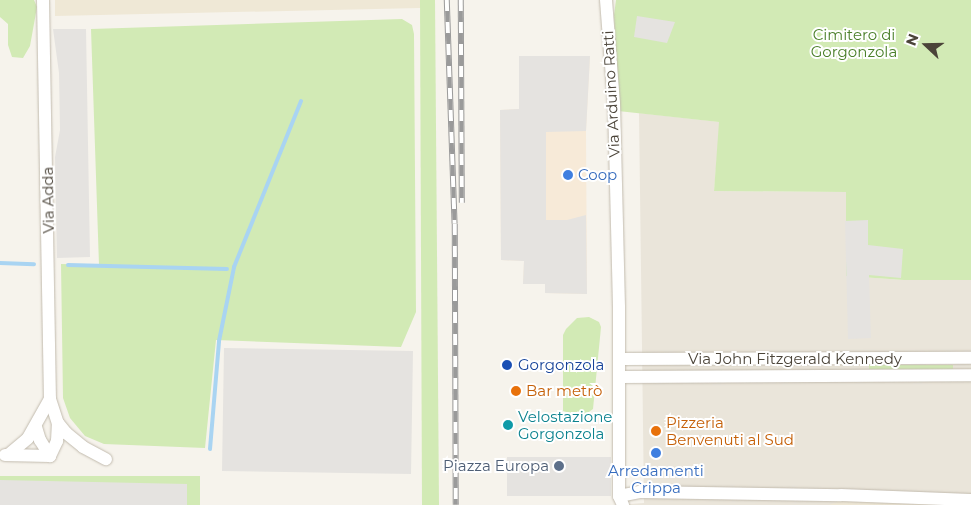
<!DOCTYPE html>
<html>
<head>
<meta charset="utf-8">
<style>
  body { margin:0 }
  #map { position:relative; width:971px; height:505px; overflow:hidden; background:#f6f3ec; font-family:Montserrat,sans-serif }
  div>[style] { position:absolute }
  [style*='--x'] { left:calc(var(--x)*1px); top:calc(var(--y)*1px); width:calc(var(--w)*1px); rotate:calc(var(--a)*1deg) }
  .residential>* { inset:0; background:#eae5da }
  .commercial>* { inset:0; background:#f7ead8 }
  .education>* { inset:0; background:#efe8d6 }
  .green>* { inset:0; background:#d2eab5 }
  .parking>* { inset:0; background:#e5e3e0 }
  .stream>* { height:4px; margin:-2px; padding:0 2px; transform-origin:2px; border-radius:2px; background:#a9d4f2 }
  .roads { filter:drop-shadow(0 0 1px #c2bbae) drop-shadow(0 0 1px #c2bbae) }
  .minor>* { height:12px; margin:-6px; padding:0 6px; transform-origin:6px; border-radius:6px; background:#fff }
  .rail>* { height:5.5px; margin-top:-2.75px; transform-origin:0; background:repeating-linear-gradient(90deg,#fff 0 11px,#9a9a9a 0 22px); box-sizing:border-box; border-block:1px solid #9a9a9a }
  .dots>* { width:14px; height:14px; translate:-50% -50%; box-sizing:border-box; border:2px solid #fff; border-radius:50% }
  span { translate:-50% -50%; white-space:nowrap; text-align:center; line-height:1.15; -webkit-text-stroke:4px #fff; paint-order:stroke }
  .park-label { font-size:15px; color:#4a7f2a }
  .street-label { font-size:15px; color:#4b4439 }
  .shop-label { font-size:15px; color:#366cbe }
  .left { translate:0 -50%; text-align:left }
  .transit-label { font-size:15px; color:#164399 }
  .food-label { font-size:15px; color:#c56008 }
  .culture-label { font-size:15px; color:#0d838f }
  .service-label { font-size:15px; color:#4e5e75 }
  .right { translate:-100% -50%; text-align:right }
  .north { position:absolute; left:901px; top:20px; width:50px; height:50px; -webkit-text-stroke:4px #fff; paint-order:stroke; rotate:291deg; font-size:14px; font-weight:700; line-height:20px; text-align:center; color:#4b4439 }
  .north::after { content:''; display:block; margin:auto; width:18px; height:22px; background:#4b4439; clip-path:polygon(50% 0,100% 100%,50% 72%,0 100%) }
</style>
</head>
<body>
<div id="map">
  <div class="residential">
    <i style="clip-path:polygon(639px 113px,720px 122px,714px 191px,846px 192px,846px 276px,904px 280px,971px 280px,971px 505px,617px 505px,644px 503px)"></i>
  </div>
  <div class="commercial">
    <i style="clip-path:polygon(519px 56px,590px 56px,586px 131px,587px 294px,545px 293px,545px 284px,523px 284px,524px 261px,501px 260px,500px 110px,519px 109px)"></i>
  </div>
  <div class="education">
    <i style="clip-path:polygon(55px 0,420px 0,420px 8px,55px 16px)"></i>
    <i style="clip-path:polygon(841px 500px,966px 505px,829px 505px)"></i>
  </div>
  <div class="green">
    <i style="clip-path:polygon(0 0,34px 0,37px 7px,30px 46px,23px 58px,12px 57px,8px 45px,8px 24px,0 17px)"></i>
    <i style="clip-path:polygon(420px 0,435px 0,439px 505px,422px 505px)"></i>
    <i style="clip-path:polygon(616px 0,971px 0,971px 280px,904px 280px,846px 276px,846px 192px,714px 191px,719px 122px,618px 111px,614px 15px)"></i>
    <i style="clip-path:polygon(402px 19px,412px 25px,414px 34px,416px 312px,401px 347px,216px 340px,205px 448px,104px 444px,85px 436px,70px 418px,63px 398px,61px 264px,99px 265px,91px 29px)"></i>
    <i style="clip-path:polygon(589px 317px,599px 322px,601px 327px,593px 409px,586px 414px,579px 416px,563px 411px,563px 335px,566px 329px,577px 318px)"></i>
    <i style="clip-path:polygon(869px 365px,953px 365px,953px 369px,869px 369px)"></i>
    <i style="clip-path:polygon(0 476px,200px 476px,200px 505px,0 505px)"></i>
  </div>
  <div class="parking">
    <i style="clip-path:polygon(637px 16px,675px 22px,667px 43px,634px 37px)"></i>
    <i style="clip-path:polygon(53px 29px,86px 29px,90px 257px,57px 258px,55px 157px,60px 130px,59px 73px)"></i>
    <i style="clip-path:polygon(519px 56px,590px 56px,586px 131px,546px 132px,546px 220px,567px 220px,586px 215px,587px 294px,545px 293px,545px 284px,523px 284px,524px 261px,501px 260px,500px 110px,519px 109px)"></i>
    <i style="clip-path:polygon(868px 220px,868px 245px,903px 249px,901px 278px,869px 275px,871px 338px,848px 339px,845px 221px)"></i>
    <i style="clip-path:polygon(224px 348px,413px 351px,411px 474px,222px 471px)"></i>
    <i style="clip-path:polygon(507px 457px,611px 457px,611px 496px,507px 496px)"></i>
    <i style="clip-path:polygon(0 480px,187px 484px,187px 505px,0 505px)"></i>
  </div>
  <div class="stream">
    <i style="--x:0;--y:263;--w:34;--a:2"></i>
    <i style="--x:68;--y:265;--w:159;--a:1.4"></i>
    <i style="--x:210;--y:449;--w:108;--a:-85.2"></i>
    <i style="--x:219;--y:341;--w:76;--a:-78.5"></i>
    <i style="--x:234;--y:267;--w:179;--a:-68"></i>
  </div>
  <div class="roads">
    <div class="minor">
      <i style="--x:43;--y:0;--w:399;--a:89"></i>
      <i style="--x:50;--y:399;--w:25;--a:72"></i>
      <i style="--x:58;--y:423;--w:13;--a:51"></i>
      <i style="--x:66;--y:433;--w:22;--a:39"></i>
      <i style="--x:83;--y:447;--w:26;--a:28"></i>
      <i style="--x:606;--y:0;--w:103;--a:85.6"></i>
      <i style="--x:614;--y:103;--w:204;--a:88.6"></i>
      <i style="--x:619;--y:307;--w:189;--a:90"></i>
      <i style="--x:619;--y:496;--w:10;--a:66"></i>
      <i style="--x:619;--y:359;--w:352;--a:-0.2"></i>
      <i style="--x:619;--y:377;--w:352;--a:-0.3"></i>
      <i style="--x:36;--y:427;--w:14;--a:73"></i>
      <i style="--x:40;--y:440;--w:19;--a:58"></i>
      <i style="--x:5;--y:455;--w:45;--a:1.3"></i>
      <i style="--x:8;--y:455;--w:26;--a:-40"></i>
      <i style="--x:28;--y:438;--w:45;--a:-60.6"></i>
      <i style="--x:50;--y:456;--w:17;--a:-65"></i>
      <i style="--x:57;--y:441;--w:18;--a:-87"></i>
      <i style="--x:619;--y:496;--w:21;--a:-11"></i>
      <i style="--x:640;--y:492;--w:201;--a:0.9"></i>
      <i style="--x:841;--y:495;--w:130;--a:2.2"></i>
    </div>
  </div>
  <div class="rail">
    <i style="--x:447;--y:0;--w:224;--a:88"></i>
    <i style="--x:455;--y:224;--w:281;--a:89.8"></i>
    <i style="--x:461;--y:0;--w:203;--a:89.7"></i>
  </div>
  <div class="dots">
    <i style="left:568px;top:175px;background:#3f7fe0"></i>
    <i style="left:507px;top:365px;background:#1a4fb4"></i>
    <i style="left:516px;top:391px;background:#e8710a"></i>
    <i style="left:508px;top:425px;background:#0f9aa8"></i>
    <i style="left:656px;top:431px;background:#e8710a"></i>
    <i style="left:656px;top:453px;background:#3f7fe0"></i>
    <i style="left:559px;top:466px;background:#5c6f8a"></i>
  </div>
  <div class="park-label">
    <span style="left:854px;top:43px">Cimitero di<br>Gorgonzola</span>
  </div>
  <div class="street-label">
    <span style="left:611px;top:94px;rotate:-93deg">Via Arduino Ratti</span>
    <span style="left:48px;top:200px;rotate:-91deg">Via Adda</span>
    <span style="left:795px;top:359px">Via John Fitzgerald Kennedy</span>
  </div>
  <div class="shop-label">
    <span class="left" style="left:578px;top:175px">Coop</span>
    <span style="left:656px;top:479px">Arredamenti<br>Crippa</span>
  </div>
  <div class="transit-label">
    <span class="left" style="left:518px;top:365px">Gorgonzola</span>
  </div>
  <div class="food-label">
    <span class="left" style="left:526px;top:391px">Bar metrò</span>
    <span class="left" style="left:666px;top:431px">Pizzeria<br>Benvenuti al Sud</span>
  </div>
  <div class="culture-label">
    <span class="left" style="left:518px;top:425px">Velostazione<br>Gorgonzola</span>
  </div>
  <div class="service-label">
    <span class="right" style="left:549px;top:466px">Piazza Europa</span>
  </div>
  <div class="north">N</div>
</div>
</body>
</html>
